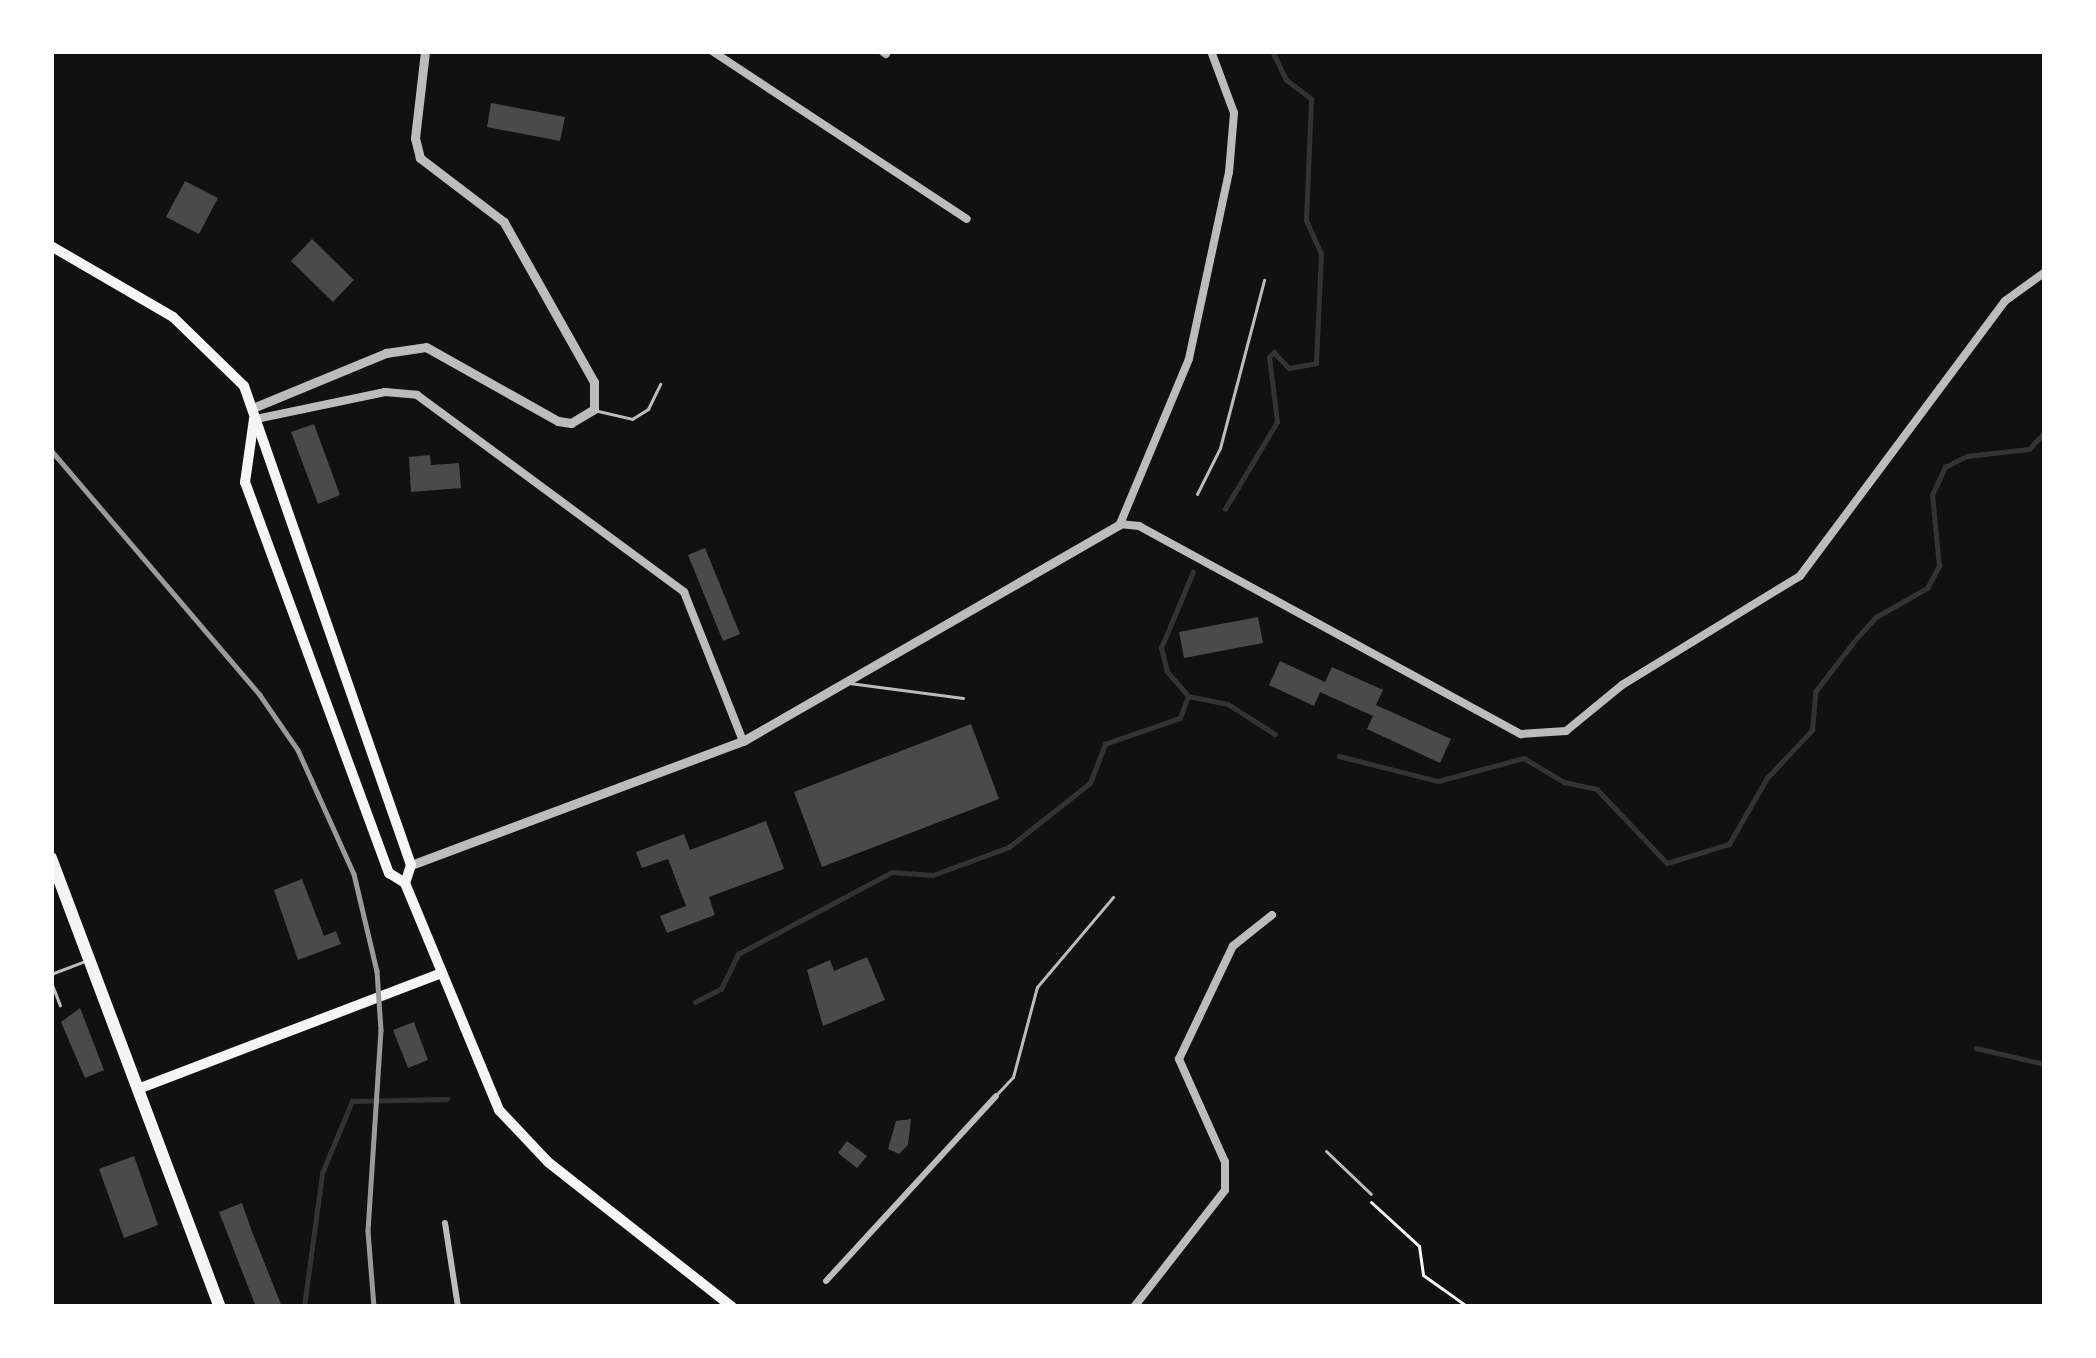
<!DOCTYPE html>
<html>
<head>
<meta charset="utf-8">
<style>
  body { margin:0 }
  #map { position:relative; width:2096px; height:1358px; overflow:hidden; background:#111; font-family:"PT Sans Narrow",sans-serif }
  div>[style] { position:absolute }
  [style*='--x'] { left:calc(var(--x)*1px); top:calc(var(--y)*1px); width:calc(var(--w)*1px); rotate:calc(var(--a)*1deg) }
  .stream>* { height:4.5px; margin:-2.25px; padding:0 2.25px; transform-origin:2.25px; border-radius:2.25px; background:#333 }
  .building>* { inset:0; background:#4a4a4a }
  .path>* { height:3px; margin:-1.5px; padding:0 1.5px; transform-origin:1.5px; border-radius:1.5px; background:#f5f5f5 }
  .service>* { height:3px; margin:-1.5px; padding:0 1.5px; transform-origin:1.5px; border-radius:1.5px; background:#bcbcbc }
  .pedestrian>* { height:6px; margin:-3px; padding:0 3px; transform-origin:3px; border-radius:3px; background:#bcbcbc }
  .minor>* { height:8px; margin:-4px; padding:0 4px; transform-origin:4px; border-radius:4px; background:#bcbcbc }
  .tertiary>* { height:9px; margin:-4.5px; padding:0 4.5px; transform-origin:4.5px; border-radius:4.5px; background:#bcbcbc }
  .secondary>* { height:10px; margin:-5px; padding:0 5px; transform-origin:5px; border-radius:5px; background:#f5f5f5 }
  .primary>* { height:12px; margin:-6px; padding:0 6px; transform-origin:6px; border-radius:6px; background:#f5f5f5 }
  .rail>* { height:4.5px; margin:-2.25px; padding:0 2.25px; transform-origin:2.25px; border-radius:2.25px; background:#9a9a9a }
  span { translate:-50% -50%; white-space:nowrap; text-align:center; line-height:1.15; -webkit-text-stroke:9px #fff; paint-order:stroke }
  .frame { position:absolute; inset:0; border:54px solid #fff; pointer-events:none }
</style>
</head>
<body>
<div id="map">
  <div class="stream">
    <i style="--x:1225;--y:509;--w:101;--a:-59.1"></i>
    <i style="--x:1277;--y:422;--w:65;--a:-97"></i>
    <i style="--x:1269;--y:357;--w:7;--a:-45"></i>
    <i style="--x:1274;--y:352;--w:22;--a:47"></i>
    <i style="--x:1289;--y:368;--w:27;--a:-10"></i>
    <i style="--x:1316;--y:363;--w:109;--a:-87.4"></i>
    <i style="--x:1321;--y:254;--w:37;--a:-114"></i>
    <i style="--x:1306;--y:220;--w:121;--a:-87.6"></i>
    <i style="--x:1311;--y:99;--w:31;--a:-143"></i>
    <i style="--x:1286;--y:80;--w:32;--a:-116"></i>
    <i style="--x:1188;--y:696;--w:32;--a:-131"></i>
    <i style="--x:1167;--y:672;--w:25;--a:-104"></i>
    <i style="--x:1161;--y:648;--w:82;--a:-67.2"></i>
    <i style="--x:1188;--y:696;--w:41;--a:11.3"></i>
    <i style="--x:1228;--y:704;--w:56;--a:32.6"></i>
    <i style="--x:1339;--y:756;--w:102;--a:14.2"></i>
    <i style="--x:1438;--y:781;--w:89;--a:-15"></i>
    <i style="--x:1524;--y:758;--w:47;--a:31"></i>
    <i style="--x:1564;--y:782;--w:34;--a:12"></i>
    <i style="--x:1597;--y:789;--w:102;--a:46.6"></i>
    <i style="--x:1667;--y:863;--w:65;--a:-17"></i>
    <i style="--x:1729;--y:844;--w:76;--a:-60.1"></i>
    <i style="--x:1767;--y:778;--w:66;--a:-46.8"></i>
    <i style="--x:1812;--y:730;--w:38;--a:-85"></i>
    <i style="--x:1815;--y:692;--w:67;--a:-52.3"></i>
    <i style="--x:1856;--y:639;--w:30;--a:-48"></i>
    <i style="--x:1876;--y:617;--w:59;--a:-29.6"></i>
    <i style="--x:1927;--y:588;--w:25;--a:-61"></i>
    <i style="--x:1939;--y:566;--w:71;--a:-95.6"></i>
    <i style="--x:1932;--y:495;--w:31;--a:-65"></i>
    <i style="--x:1945;--y:467;--w:25;--a:-27"></i>
    <i style="--x:1967;--y:456;--w:62;--a:-6.4"></i>
    <i style="--x:2029;--y:449;--w:23;--a:-47"></i>
    <i style="--x:695;--y:1002;--w:29;--a:-27"></i>
    <i style="--x:721;--y:989;--w:39;--a:-64"></i>
    <i style="--x:738;--y:954;--w:174;--a:-28"></i>
    <i style="--x:892;--y:872;--w:41;--a:4.2"></i>
    <i style="--x:933;--y:875;--w:81;--a:-20.2"></i>
    <i style="--x:1009;--y:847;--w:103;--a:-38.3"></i>
    <i style="--x:1090;--y:783;--w:42;--a:-69"></i>
    <i style="--x:1105;--y:744;--w:79;--a:-19.1"></i>
    <i style="--x:1180;--y:718;--w:23;--a:-70"></i>
    <i style="--x:1976;--y:1048;--w:71;--a:13.1"></i>
    <i style="--x:304;--y:1307;--w:135;--a:-82.3"></i>
    <i style="--x:322;--y:1173;--w:78;--a:-67.4"></i>
    <i style="--x:352;--y:1101;--w:95;--a:-1.2"></i>
  </div>
  <div class="building">
    <i style="clip-path:polygon(491px 103px,565px 117px,560px 141px,487px 127px)"></i>
    <i style="clip-path:polygon(185px 181px,218px 198px,199px 234px,166px 217px)"></i>
    <i style="clip-path:polygon(312px 239px,354px 280px,333px 302px,291px 261px)"></i>
    <i style="clip-path:polygon(314px 424px,340px 495px,318px 504px,291px 432px)"></i>
    <i style="clip-path:polygon(430px 455px,431px 465px,459px 463px,461px 488px,411px 492px,409px 457px)"></i>
    <i style="clip-path:polygon(705px 548px,740px 634px,723px 641px,688px 555px)"></i>
    <i style="clip-path:polygon(1258px 617px,1263px 643px,1184px 658px,1179px 632px)"></i>
    <i style="clip-path:polygon(1280px 661px,1325px 682px,1332px 667px,1383px 690px,1376px 705px,1451px 739px,1440px 763px,1367px 729px,1373px 716px,1320px 692px,1314px 706px,1269px 685px)"></i>
    <i style="clip-path:polygon(971px 724px,999px 799px,822px 867px,794px 792px)"></i>
    <i style="clip-path:polygon(766px 821px,784px 869px,709px 897px,715px 915px,667px 933px,660px 916px,686px 906px,668px 859px,642px 868px,636px 852px,684px 834px,690px 850px)"></i>
    <i style="clip-path:polygon(302px 879px,324px 936px,336px 931px,341px 944px,298px 960px,274px 890px)"></i>
    <i style="clip-path:polygon(867px 957px,885px 1000px,823px 1026px,807px 970px,830px 960px,834px 971px)"></i>
    <i style="clip-path:polygon(80px 1008px,104px 1070px,85px 1078px,61px 1022px)"></i>
    <i style="clip-path:polygon(414px 1022px,428px 1060px,408px 1068px,393px 1030px)"></i>
    <i style="clip-path:polygon(911px 1119px,908px 1145px,899px 1154px,888px 1149px,896px 1121px)"></i>
    <i style="clip-path:polygon(847px 1141px,867px 1156px,857px 1168px,838px 1153px)"></i>
    <i style="clip-path:polygon(134px 1156px,158px 1225px,124px 1238px,99px 1169px)"></i>
    <i style="clip-path:polygon(242px 1203px,251px 1229px,282px 1307px,256px 1307px,219px 1212px)"></i>
  </div>
  <div class="path">
    <i style="--x:1371;--y:1202;--w:65;--a:42.5"></i>
    <i style="--x:1419;--y:1246;--w:29;--a:82"></i>
    <i style="--x:1423;--y:1275;--w:55;--a:35.4"></i>
  </div>
  <div class="service">
    <i style="--x:598;--y:411;--w:35;--a:13"></i>
    <i style="--x:632;--y:419;--w:19;--a:-32"></i>
    <i style="--x:648;--y:409;--w:28;--a:-64"></i>
    <i style="--x:1197;--y:494;--w:51;--a:-63.4"></i>
    <i style="--x:1220;--y:448;--w:174;--a:-75.3"></i>
    <i style="--x:849;--y:683;--w:115;--a:7.5"></i>
    <i style="--x:51;--y:974;--w:34;--a:-21"></i>
    <i style="--x:51;--y:982;--w:25;--a:69"></i>
    <i style="--x:997;--y:1094;--w:23;--a:-47"></i>
    <i style="--x:1013;--y:1077;--w:93;--a:-75.1"></i>
    <i style="--x:1037;--y:987;--w:118;--a:-49.8"></i>
    <i style="--x:1326;--y:1151;--w:62;--a:43.7"></i>
  </div>
  <div class="pedestrian">
    <i style="--x:445;--y:1223;--w:85;--a:81.2"></i>
    <i style="--x:826;--y:1281;--w:251;--a:-47.4"></i>
  </div>
  <div class="minor">
    <i style="--x:712;--y:51;--w:305;--a:33.4"></i>
    <i style="--x:882;--y:51;--w:5;--a:37"></i>
    <i style="--x:1211;--y:51;--w:66;--a:69.6"></i>
    <i style="--x:1234;--y:113;--w:59;--a:94.8"></i>
    <i style="--x:1229;--y:172;--w:191;--a:102.1"></i>
    <i style="--x:1189;--y:359;--w:179;--a:112.7"></i>
    <i style="--x:1120;--y:524;--w:19;--a:6"></i>
    <i style="--x:1139;--y:526;--w:435;--a:28.6"></i>
    <i style="--x:1521;--y:734;--w:45;--a:-3.8"></i>
    <i style="--x:1566;--y:731;--w:72;--a:-39.4"></i>
    <i style="--x:1622;--y:685;--w:209;--a:-31.5"></i>
    <i style="--x:1800;--y:576;--w:343;--a:-53.3"></i>
    <i style="--x:2005;--y:301;--w:49;--a:-35.9"></i>
    <i style="--x:256;--y:419;--w:132;--a:-11.8"></i>
    <i style="--x:385;--y:392;--w:32;--a:5"></i>
    <i style="--x:417;--y:395;--w:332;--a:36.4"></i>
    <i style="--x:684;--y:592;--w:160;--a:68.4"></i>
    <i style="--x:1134;--y:1307;--w:148;--a:-52.1"></i>
    <i style="--x:1225;--y:1190;--w:28;--a:-90"></i>
    <i style="--x:1225;--y:1162;--w:113;--a:-114.1"></i>
    <i style="--x:1179;--y:1059;--w:125;--a:-64.5"></i>
    <i style="--x:1233;--y:946;--w:50;--a:-38.5"></i>
  </div>
  <div class="tertiary">
    <i style="--x:255;--y:407;--w:142;--a:-22.4"></i>
    <i style="--x:386;--y:353;--w:40;--a:-8.5"></i>
    <i style="--x:426;--y:347;--w:151;--a:29.3"></i>
    <i style="--x:558;--y:421;--w:13;--a:9"></i>
    <i style="--x:571;--y:423;--w:27;--a:-31"></i>
    <i style="--x:594;--y:409;--w:27;--a:-90"></i>
    <i style="--x:594;--y:382;--w:184;--a:-119.4"></i>
    <i style="--x:504;--y:222;--w:106;--a:-142.7"></i>
    <i style="--x:420;--y:158;--w:21;--a:-104"></i>
    <i style="--x:415;--y:138;--w:88;--a:-83.4"></i>
    <i style="--x:411;--y:865;--w:354;--a:-20.5"></i>
    <i style="--x:743;--y:741;--w:435;--a:-29.9"></i>
  </div>
  <div class="secondary">
    <i style="--x:51;--y:246;--w:141;--a:30.2"></i>
    <i style="--x:173;--y:317;--w:99;--a:44.2"></i>
    <i style="--x:244;--y:386;--w:507;--a:70.78"></i>
    <i style="--x:411;--y:865;--w:19;--a:108"></i>
    <i style="--x:254;--y:419;--w:64;--a:98.1"></i>
    <i style="--x:245;--y:482;--w:417;--a:69.8"></i>
    <i style="--x:389;--y:873;--w:19;--a:32"></i>
    <i style="--x:405;--y:883;--w:246;--a:67.5"></i>
    <i style="--x:499;--y:1110;--w:71;--a:46.7"></i>
    <i style="--x:548;--y:1162;--w:234;--a:38.2"></i>
    <i style="--x:138;--y:1089;--w:324;--a:-20.9"></i>
  </div>
  <div class="primary">
    <i style="--x:51;--y:858;--w:480;--a:69.4"></i>
  </div>
  <div class="rail">
    <i style="--x:51;--y:450;--w:322;--a:49.5"></i>
    <i style="--x:260;--y:695;--w:67;--a:55.4"></i>
    <i style="--x:298;--y:750;--w:136;--a:65.7"></i>
    <i style="--x:354;--y:874;--w:100;--a:76.7"></i>
    <i style="--x:377;--y:971;--w:59;--a:86.1"></i>
    <i style="--x:381;--y:1030;--w:201;--a:93.7"></i>
    <i style="--x:368;--y:1231;--w:76;--a:85.5"></i>
  </div>
  <div class="frame"></div>
</div>
</body>
</html>
